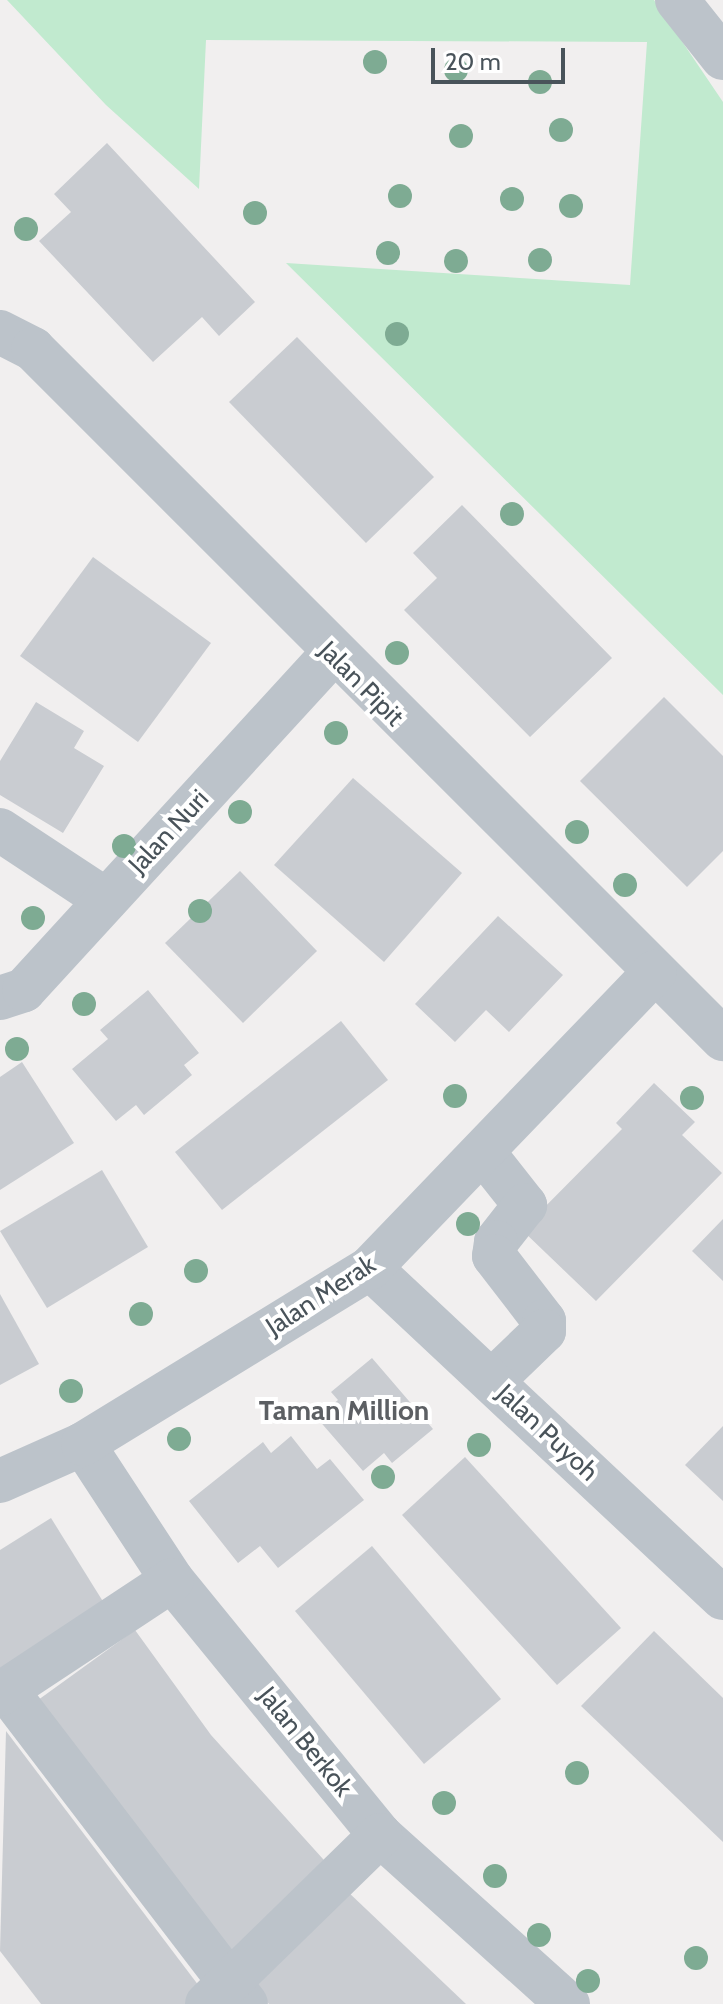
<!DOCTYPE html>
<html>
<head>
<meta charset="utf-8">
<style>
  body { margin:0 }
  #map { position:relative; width:723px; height:2004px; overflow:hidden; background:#f1efef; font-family:Cabin,sans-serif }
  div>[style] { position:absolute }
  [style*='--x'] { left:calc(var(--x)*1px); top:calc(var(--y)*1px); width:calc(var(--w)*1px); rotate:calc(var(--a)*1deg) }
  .green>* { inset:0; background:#c1eacf }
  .building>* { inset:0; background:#c9ccd1 }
  .minor>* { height:44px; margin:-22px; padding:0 22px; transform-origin:22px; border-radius:22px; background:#bcc3ca }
  .trees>* { width:24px; height:24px; margin:-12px; border-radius:50%; background:#7eab93 }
  span { translate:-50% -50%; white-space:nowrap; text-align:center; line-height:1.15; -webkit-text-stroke:8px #fff; paint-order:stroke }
  .street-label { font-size:26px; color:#49535a }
  .neighbourhood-label { font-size:28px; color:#5c5f63; font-weight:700 }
  .scale { position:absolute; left:431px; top:48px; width:134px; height:36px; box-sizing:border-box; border:4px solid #49535a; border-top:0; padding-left:10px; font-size:24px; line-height:28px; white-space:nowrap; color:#49535a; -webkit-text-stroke:6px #fff; paint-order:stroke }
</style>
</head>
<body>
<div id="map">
  <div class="green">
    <i style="clip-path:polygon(7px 0,654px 0,723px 102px,723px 695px,286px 263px,630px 285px,647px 42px,206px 40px,199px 189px,106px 105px)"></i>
  </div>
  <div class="building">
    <i style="clip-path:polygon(107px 143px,255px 302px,219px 336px,202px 317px,153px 362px,39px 241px,71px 212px,54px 194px)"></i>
    <i style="clip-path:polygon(297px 337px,434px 477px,366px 543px,229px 402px)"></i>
    <i style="clip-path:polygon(462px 505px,612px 658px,530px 737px,404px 610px,437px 578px,413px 553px)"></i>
    <i style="clip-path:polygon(93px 557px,211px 643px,138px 742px,20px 656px)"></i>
    <i style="clip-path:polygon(664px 697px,723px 756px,723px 851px,687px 887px,580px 781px)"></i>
    <i style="clip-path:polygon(36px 702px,84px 731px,74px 748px,104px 766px,63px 833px,0 795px,0 761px)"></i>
    <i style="clip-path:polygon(353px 778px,462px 873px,384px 962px,274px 865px)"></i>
    <i style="clip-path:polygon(240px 871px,317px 951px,243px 1023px,165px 943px)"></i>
    <i style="clip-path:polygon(498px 916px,563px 975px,509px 1032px,486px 1010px,455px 1042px,415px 1004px)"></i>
    <i style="clip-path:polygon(148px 990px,199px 1053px,184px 1065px,192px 1075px,144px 1115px,136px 1105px,116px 1121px,72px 1069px,108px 1039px,100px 1030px)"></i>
    <i style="clip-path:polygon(341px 1021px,388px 1080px,222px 1210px,175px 1152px)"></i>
    <i style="clip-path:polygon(22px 1062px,74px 1143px,0 1190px,0 1077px)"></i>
    <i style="clip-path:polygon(654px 1083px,695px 1122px,682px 1135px,722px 1173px,596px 1301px,522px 1230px,622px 1129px,616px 1123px)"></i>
    <i style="clip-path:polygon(102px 1170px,148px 1247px,47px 1308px,0 1231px)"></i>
    <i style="clip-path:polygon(723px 1219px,723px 1281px,692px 1251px)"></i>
    <i style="clip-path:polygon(0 1294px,39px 1364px,0 1385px)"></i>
    <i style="clip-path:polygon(372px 1358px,433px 1429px,392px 1463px,384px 1453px,363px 1471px,317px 1418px,338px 1400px,331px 1392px)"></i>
    <i style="clip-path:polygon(723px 1426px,723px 1501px,685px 1465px)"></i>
    <i style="clip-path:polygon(291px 1436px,317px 1469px,330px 1459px,364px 1500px,278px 1568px,260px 1546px,238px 1563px,189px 1501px,263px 1442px,271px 1453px)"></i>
    <i style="clip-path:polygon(465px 1457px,621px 1628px,557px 1685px,402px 1515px)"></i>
    <i style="clip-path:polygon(51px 1518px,112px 1616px,0 1686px,0 1550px)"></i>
    <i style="clip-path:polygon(372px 1546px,501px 1699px,424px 1764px,295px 1611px)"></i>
    <i style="clip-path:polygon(135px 1630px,211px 1735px,332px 1869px,229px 1965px,27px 1708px)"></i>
    <i style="clip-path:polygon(654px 1631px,723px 1698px,723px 1842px,581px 1706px)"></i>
    <i style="clip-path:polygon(6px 1731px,202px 1990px,186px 2004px,41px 2004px,0 1951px)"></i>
    <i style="clip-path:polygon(346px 1890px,466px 2004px,269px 2004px,252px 1987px)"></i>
  </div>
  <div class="minor">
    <i style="--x:677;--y:0;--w:74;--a:51.6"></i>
    <i style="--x:0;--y:332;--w:37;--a:27"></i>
    <i style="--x:33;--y:349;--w:976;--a:45"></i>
    <i style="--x:0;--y:830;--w:127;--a:33.4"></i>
    <i style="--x:0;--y:998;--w:25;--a:-18"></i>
    <i style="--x:24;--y:990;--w:454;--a:-47.5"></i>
    <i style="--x:483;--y:1152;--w:68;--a:51.6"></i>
    <i style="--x:525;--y:1205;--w:47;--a:128.1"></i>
    <i style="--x:496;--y:1242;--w:14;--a:98"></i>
    <i style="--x:494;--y:1256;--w:82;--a:52.4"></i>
    <i style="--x:544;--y:1321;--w:10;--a:90"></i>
    <i style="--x:544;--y:1331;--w:72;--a:136.1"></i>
    <i style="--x:370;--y:1268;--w:483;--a:43.1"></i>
    <i style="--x:83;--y:1444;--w:163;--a:56.8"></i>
    <i style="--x:172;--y:1580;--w:329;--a:50.8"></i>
    <i style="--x:380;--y:1835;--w:253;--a:42"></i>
    <i style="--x:0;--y:1481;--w:91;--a:-24"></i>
    <i style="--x:83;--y:1444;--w:337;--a:-31.5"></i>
    <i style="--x:370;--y:1268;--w:411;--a:-46.1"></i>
    <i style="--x:6;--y:1690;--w:395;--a:52.6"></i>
    <i style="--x:0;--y:1694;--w:206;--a:-33.5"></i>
    <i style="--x:207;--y:2004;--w:242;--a:-44.3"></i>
  </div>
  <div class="trees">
    <i style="left:375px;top:62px"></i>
    <i style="left:456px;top:70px"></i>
    <i style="left:540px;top:82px"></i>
    <i style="left:561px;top:130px"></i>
    <i style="left:461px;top:136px"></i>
    <i style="left:400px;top:196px"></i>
    <i style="left:512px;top:199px"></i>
    <i style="left:571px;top:206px"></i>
    <i style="left:255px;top:213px"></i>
    <i style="left:26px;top:229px"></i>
    <i style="left:388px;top:253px"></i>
    <i style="left:540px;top:260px"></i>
    <i style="left:456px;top:261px"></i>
    <i style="left:397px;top:334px"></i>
    <i style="left:512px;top:514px"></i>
    <i style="left:397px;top:653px"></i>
    <i style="left:336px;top:733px"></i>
    <i style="left:240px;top:812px"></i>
    <i style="left:577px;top:832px"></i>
    <i style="left:124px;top:846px"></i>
    <i style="left:625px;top:885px"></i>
    <i style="left:200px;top:911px"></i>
    <i style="left:33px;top:918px"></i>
    <i style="left:84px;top:1004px"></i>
    <i style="left:17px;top:1049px"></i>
    <i style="left:455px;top:1096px"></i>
    <i style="left:692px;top:1098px"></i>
    <i style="left:468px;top:1224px"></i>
    <i style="left:196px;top:1271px"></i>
    <i style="left:141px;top:1314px"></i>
    <i style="left:71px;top:1391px"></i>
    <i style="left:179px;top:1439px"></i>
    <i style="left:479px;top:1445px"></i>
    <i style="left:383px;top:1477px"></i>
    <i style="left:577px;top:1773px"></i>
    <i style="left:444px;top:1803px"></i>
    <i style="left:495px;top:1876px"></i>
    <i style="left:539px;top:1935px"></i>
    <i style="left:696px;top:1958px"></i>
    <i style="left:588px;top:1981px"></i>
  </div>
  <div class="street-label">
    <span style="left:361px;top:684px;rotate:45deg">Jalan Pipit</span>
    <span style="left:169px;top:832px;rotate:-47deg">Jalan Nuri</span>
    <span style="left:321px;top:1296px;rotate:-33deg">Jalan Merak</span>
    <span style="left:547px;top:1433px;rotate:43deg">Jalan Puyoh</span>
    <span style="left:305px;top:1742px;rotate:51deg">Jalan Berkok</span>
  </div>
  <div class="neighbourhood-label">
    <span style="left:344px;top:1410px">Taman Million</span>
  </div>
  <div class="scale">20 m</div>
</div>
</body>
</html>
